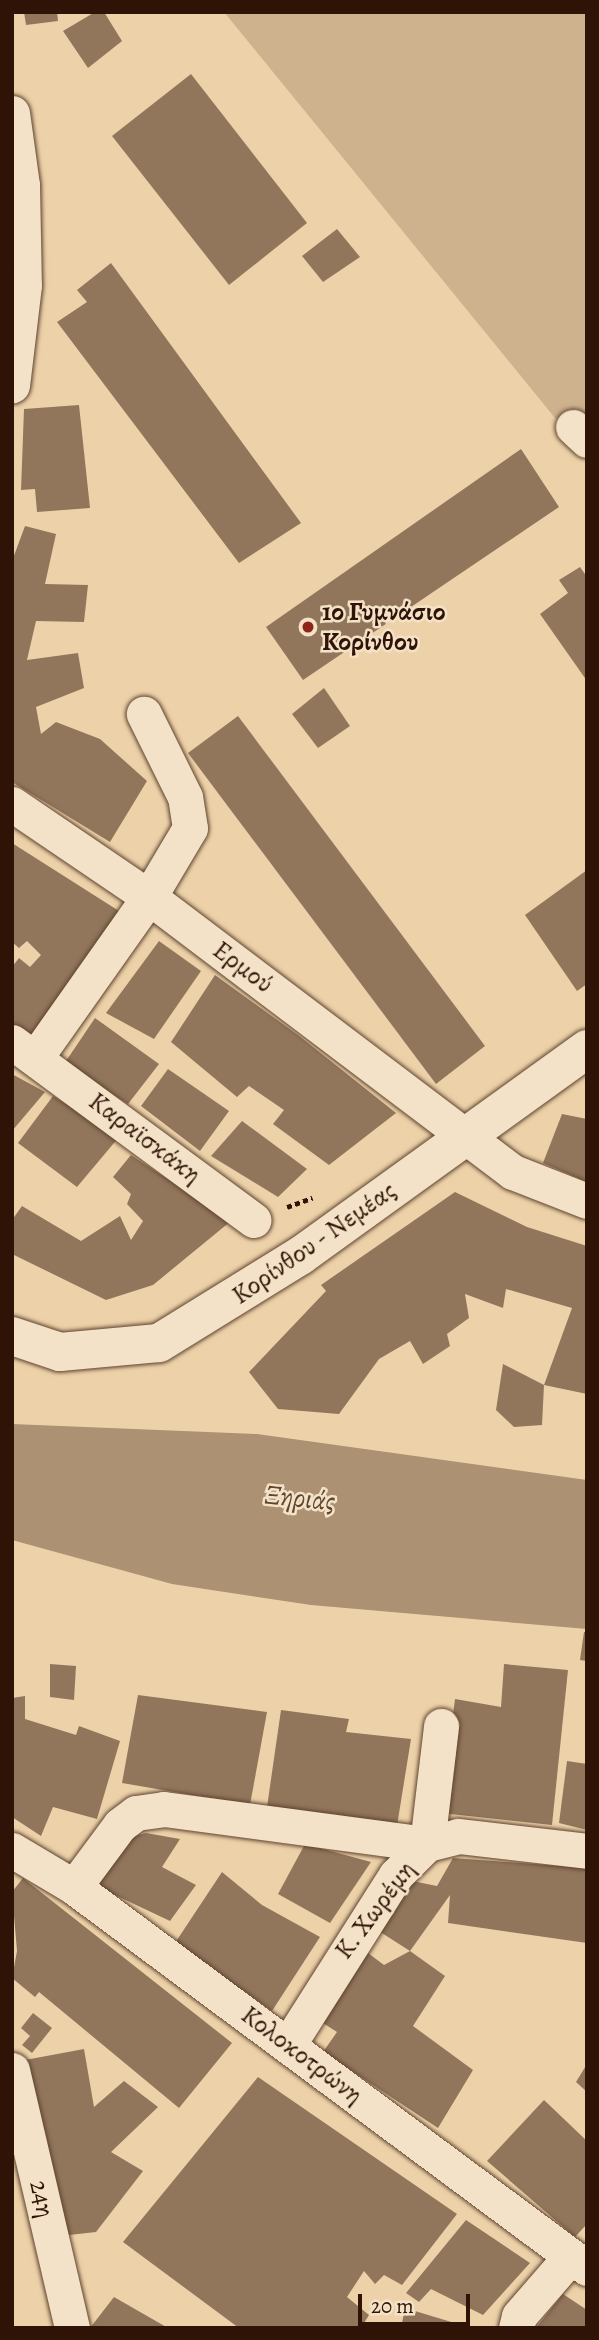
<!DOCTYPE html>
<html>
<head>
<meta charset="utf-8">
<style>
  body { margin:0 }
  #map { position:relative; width:599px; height:2340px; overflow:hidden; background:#edd2a9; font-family:Alegreya,serif }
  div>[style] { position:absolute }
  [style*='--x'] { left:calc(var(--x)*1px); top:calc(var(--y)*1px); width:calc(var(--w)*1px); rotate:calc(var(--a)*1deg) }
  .green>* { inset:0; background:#cdb28d }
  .water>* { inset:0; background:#ac9172 }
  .building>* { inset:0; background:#91765b }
  .path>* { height:4.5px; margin-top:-2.25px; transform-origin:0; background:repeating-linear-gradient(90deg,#2e1306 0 5px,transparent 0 8.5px) }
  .roads { filter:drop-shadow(0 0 2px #5e432f) drop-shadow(0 0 2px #5e432f) }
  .minor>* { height:35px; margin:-17.5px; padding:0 17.5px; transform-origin:17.5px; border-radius:17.5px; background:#f3e2c7 }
  .secondary>* { height:38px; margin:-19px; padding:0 19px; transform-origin:19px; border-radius:19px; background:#f3e2c7 }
  .dots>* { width:19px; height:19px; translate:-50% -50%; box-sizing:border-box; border:4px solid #f3e2c7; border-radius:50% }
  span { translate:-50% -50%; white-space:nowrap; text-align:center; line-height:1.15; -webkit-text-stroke:5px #f3e2c7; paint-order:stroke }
  .poi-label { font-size:26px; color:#2e1306; font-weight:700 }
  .left { translate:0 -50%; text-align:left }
  .street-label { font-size:26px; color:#2e1306 }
  .water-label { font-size:28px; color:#604531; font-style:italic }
  .frame { position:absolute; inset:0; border:14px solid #2e1306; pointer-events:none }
  .scale { position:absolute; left:358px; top:2294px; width:112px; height:32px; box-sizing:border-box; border:4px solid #2e1306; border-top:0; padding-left:9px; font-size:21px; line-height:24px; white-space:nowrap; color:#2e1306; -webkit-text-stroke:5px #f3e2c7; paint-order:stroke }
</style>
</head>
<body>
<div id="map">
  <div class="green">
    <i style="clip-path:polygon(224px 12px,587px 12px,587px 426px,555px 418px)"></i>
  </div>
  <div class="water">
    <i style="clip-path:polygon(12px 1424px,257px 1434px,587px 1480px,587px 1629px,311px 1605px,172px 1584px,12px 1540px)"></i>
  </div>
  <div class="building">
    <i style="clip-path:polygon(24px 12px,57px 12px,58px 21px,26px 25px)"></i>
    <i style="clip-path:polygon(95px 12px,104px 12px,122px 41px,88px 68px,63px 31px)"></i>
    <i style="clip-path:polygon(191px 74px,307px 223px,229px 285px,112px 136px)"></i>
    <i style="clip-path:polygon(337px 229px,360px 257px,323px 282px,302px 256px)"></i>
    <i style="clip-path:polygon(111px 263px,301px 523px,239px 563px,57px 322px,87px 302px,77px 290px)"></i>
    <i style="clip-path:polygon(79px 405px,90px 508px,37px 512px,35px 489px,21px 490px,24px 409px)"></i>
    <i style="clip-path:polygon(521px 449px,559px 507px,303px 680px,266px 627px)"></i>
    <i style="clip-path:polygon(25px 526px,56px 534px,45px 584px,88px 585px,84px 622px,36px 621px,27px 660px,78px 653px,84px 688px,36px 707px,41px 734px,56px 722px,100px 739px,147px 781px,110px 842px,12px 782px,12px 561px)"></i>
    <i style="clip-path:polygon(580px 567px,587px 577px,587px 681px,540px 614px,568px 593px,559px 580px)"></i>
    <i style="clip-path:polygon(324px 688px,350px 726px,318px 748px,292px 714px)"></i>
    <i style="clip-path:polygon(238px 716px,485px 1046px,436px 1084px,188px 753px)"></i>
    <i style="clip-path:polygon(12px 843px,119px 911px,29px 1039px,12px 1026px,12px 967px,19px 958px,30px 967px,41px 955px,27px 941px,19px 948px,12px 942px)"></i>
    <i style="clip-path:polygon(587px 870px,587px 984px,577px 991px,525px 915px)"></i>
    <i style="clip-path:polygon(159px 941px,201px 971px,154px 1039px,106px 1013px)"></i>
    <i style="clip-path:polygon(215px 975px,298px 1035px,396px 1113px,329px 1165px,273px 1124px,284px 1110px,249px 1086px,237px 1097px,171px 1042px)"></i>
    <i style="clip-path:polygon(95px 1018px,159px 1064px,128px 1104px,64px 1064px)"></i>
    <i style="clip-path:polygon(168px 1069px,229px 1111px,200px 1151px,141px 1106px)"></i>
    <i style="clip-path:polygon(12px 1074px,45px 1092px,12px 1131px)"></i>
    <i style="clip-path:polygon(53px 1096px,119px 1137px,77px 1187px,18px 1143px)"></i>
    <i style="clip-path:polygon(562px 1114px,587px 1119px,587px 1182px,543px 1163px)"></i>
    <i style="clip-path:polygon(242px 1121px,307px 1169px,278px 1197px,211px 1156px)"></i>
    <i style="clip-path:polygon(131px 1155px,231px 1221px,153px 1285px,106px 1300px,12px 1254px,12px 1220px,22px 1206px,81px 1241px,120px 1216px,131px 1240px,143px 1221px,127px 1204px,131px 1194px,113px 1177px)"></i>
    <i style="clip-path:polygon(455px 1192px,527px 1227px,587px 1246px,587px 1394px,544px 1385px,572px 1308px,506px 1289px,503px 1308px,465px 1294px,469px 1318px,447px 1334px,450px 1346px,423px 1364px,410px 1341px,379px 1359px,339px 1414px,278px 1409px,249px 1372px,326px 1291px,321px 1285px)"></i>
    <i style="clip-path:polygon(503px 1364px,544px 1385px,542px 1425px,514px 1427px,496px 1410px)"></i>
    <i style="clip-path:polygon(584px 1632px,587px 1632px,587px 1661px,580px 1660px)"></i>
    <i style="clip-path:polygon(50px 1664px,76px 1666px,74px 1700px,50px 1697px)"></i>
    <i style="clip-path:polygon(504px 1664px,568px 1670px,552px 1825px,441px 1813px,455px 1699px,501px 1707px)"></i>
    <i style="clip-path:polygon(138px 1695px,267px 1712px,250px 1805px,122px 1783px)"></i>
    <i style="clip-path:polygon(25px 1696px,25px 1719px,76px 1735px,79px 1726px,120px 1741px,97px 1819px,53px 1807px,41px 1836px,12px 1817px,12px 1698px)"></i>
    <i style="clip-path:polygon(281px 1710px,349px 1719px,346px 1732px,411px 1739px,397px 1826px,267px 1807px)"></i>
    <i style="clip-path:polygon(567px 1761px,587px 1764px,587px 1830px,559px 1823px)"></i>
    <i style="clip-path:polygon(146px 1833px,180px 1839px,162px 1867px,196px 1885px,170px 1921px,96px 1886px,126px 1838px)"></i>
    <i style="clip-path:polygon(305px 1844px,371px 1862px,330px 1923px,278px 1894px)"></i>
    <i style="clip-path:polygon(453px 1858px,587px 1868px,587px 1943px,448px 1923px,450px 1895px,410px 1951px,374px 1928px,407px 1880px,437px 1886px)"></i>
    <i style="clip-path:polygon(222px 1872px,262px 1905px,320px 1937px,272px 2011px,175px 1943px)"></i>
    <i style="clip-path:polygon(23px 1878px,232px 2043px,179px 2108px,39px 1992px,35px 1997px,12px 1978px,17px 1951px,12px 1892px)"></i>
    <i style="clip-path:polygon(360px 1947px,384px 1965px,410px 1951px,445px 1976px,413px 2026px,473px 2070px,438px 2128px,323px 2052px,337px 2032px,315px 2018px)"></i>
    <i style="clip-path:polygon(33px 2013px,52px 2028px,32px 2053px,22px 2045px,30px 2036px,21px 2028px)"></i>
    <i style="clip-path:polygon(84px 2049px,94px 2107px,124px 2081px,158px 2107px,111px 2152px,143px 2171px,96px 2232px,60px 2236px,25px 2060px)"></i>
    <i style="clip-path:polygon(587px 2064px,587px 2092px,576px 2082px)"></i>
    <i style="clip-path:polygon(258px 2077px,457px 2214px,402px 2285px,384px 2275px,375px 2284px,364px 2271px,347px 2297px,369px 2315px,361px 2328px,239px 2328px,123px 2242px)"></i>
    <i style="clip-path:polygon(544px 2100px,587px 2141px,587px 2224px,575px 2237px,487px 2161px)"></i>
    <i style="clip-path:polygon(466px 2220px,530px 2263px,483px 2315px,431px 2289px,419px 2302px,406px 2293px)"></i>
    <i style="clip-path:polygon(563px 2294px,587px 2310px,587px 2328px,536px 2328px)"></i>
    <i style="clip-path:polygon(114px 2297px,168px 2328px,90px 2328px)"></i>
    <i style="clip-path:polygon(405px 2308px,468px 2327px,468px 2328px,401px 2328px)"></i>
  </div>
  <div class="path">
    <i style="--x:287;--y:1207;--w:27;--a:-20"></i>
  </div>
  <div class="roads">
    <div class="minor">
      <i style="--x:12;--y:113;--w:73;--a:82.1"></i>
      <i style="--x:22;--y:185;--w:100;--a:88.9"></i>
      <i style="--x:24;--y:285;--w:101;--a:96.8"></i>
      <i style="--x:573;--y:427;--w:19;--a:43"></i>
      <i style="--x:12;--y:804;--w:166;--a:34.2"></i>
      <i style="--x:149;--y:897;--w:456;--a:37.1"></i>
      <i style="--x:513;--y:1172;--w:79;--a:21.4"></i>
      <i style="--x:12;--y:1042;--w:300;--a:36.4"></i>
      <i style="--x:36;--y:1057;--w:196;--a:-54.8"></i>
      <i style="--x:149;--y:897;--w:80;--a:-59.3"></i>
      <i style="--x:190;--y:828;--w:31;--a:-99"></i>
      <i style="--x:185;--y:797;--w:93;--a:-116.3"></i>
      <i style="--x:12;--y:1850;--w:72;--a:30.8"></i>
      <i style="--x:74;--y:1887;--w:639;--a:36.6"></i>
      <i style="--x:74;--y:1887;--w:77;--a:-53.4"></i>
      <i style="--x:120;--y:1825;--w:20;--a:-37"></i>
      <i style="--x:136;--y:1813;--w:28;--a:-8"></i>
      <i style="--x:164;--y:1809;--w:265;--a:7.6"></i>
      <i style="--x:427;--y:1844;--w:119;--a:-83.2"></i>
      <i style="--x:288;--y:2045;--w:201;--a:-57.6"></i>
      <i style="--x:396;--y:1875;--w:44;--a:-45"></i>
      <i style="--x:427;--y:1844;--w:32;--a:-14"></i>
      <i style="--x:458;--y:1836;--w:130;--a:6.6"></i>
      <i style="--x:12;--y:2070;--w:265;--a:76.9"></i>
      <i style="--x:516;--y:2328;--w:12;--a:-76"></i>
      <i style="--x:519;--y:2316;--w:79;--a:-49.1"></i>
    </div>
    <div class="secondary">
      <i style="--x:12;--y:1336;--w:51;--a:18.4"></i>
      <i style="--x:60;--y:1352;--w:99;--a:-5.2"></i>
      <i style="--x:159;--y:1343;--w:166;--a:-31.7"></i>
      <i style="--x:300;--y:1256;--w:354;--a:-35.8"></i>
    </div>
  </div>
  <div class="dots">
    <i style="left:308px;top:627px;background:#8f2418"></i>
  </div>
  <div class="poi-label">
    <span class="left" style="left:322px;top:627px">1ο Γυμνάσιο<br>Κορίνθου</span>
  </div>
  <div class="street-label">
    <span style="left:243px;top:967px;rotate:37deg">Ερμού</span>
    <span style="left:145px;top:1138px;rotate:37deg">Καραϊσκάκη</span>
    <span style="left:314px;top:1243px;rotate:-35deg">Κορίνθου - Νεμέας</span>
    <span style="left:375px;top:1910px;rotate:-53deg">Κ. Χωρέμη</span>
    <span style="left:302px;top:2055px;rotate:37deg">Κολοκοτρώνη</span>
    <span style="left:42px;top:2199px;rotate:77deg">24η</span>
  </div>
  <div class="water-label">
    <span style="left:300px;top:1498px;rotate:6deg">Ξηριάς</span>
  </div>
  <div class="frame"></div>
  <div class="scale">20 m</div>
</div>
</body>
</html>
